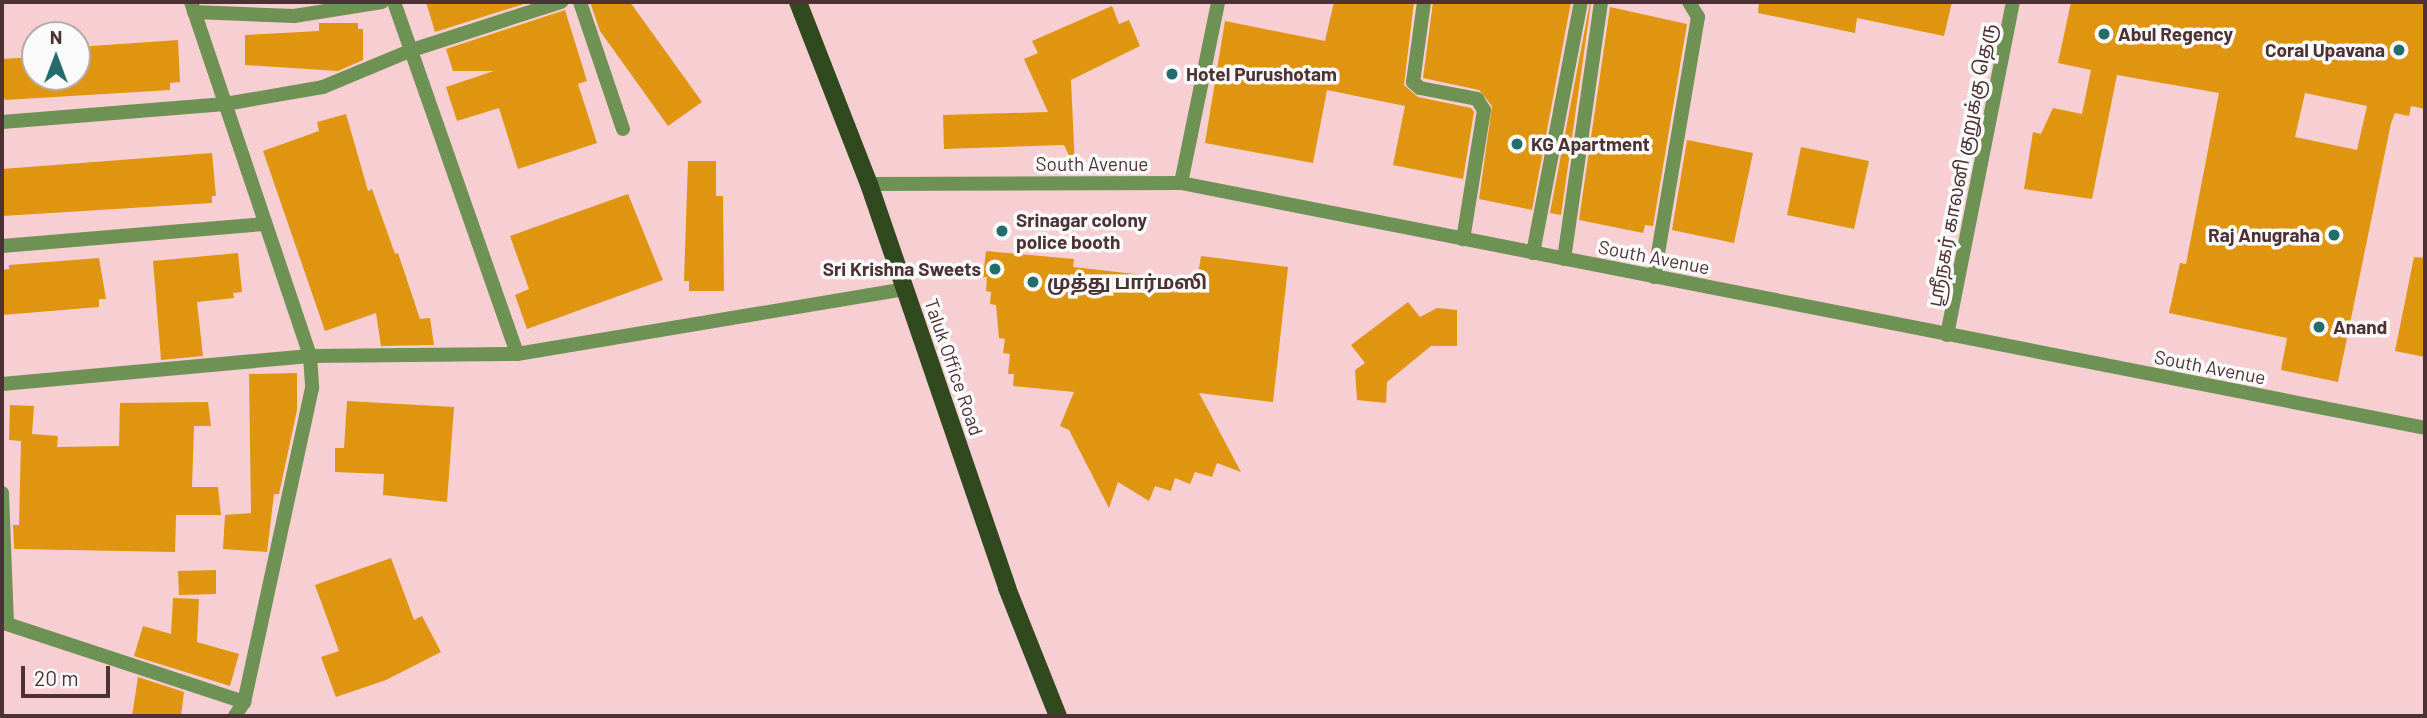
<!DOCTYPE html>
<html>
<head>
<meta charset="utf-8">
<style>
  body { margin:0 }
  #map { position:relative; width:2427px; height:718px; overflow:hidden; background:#f7ced1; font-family:Barlow,"Noto Sans Tamil",sans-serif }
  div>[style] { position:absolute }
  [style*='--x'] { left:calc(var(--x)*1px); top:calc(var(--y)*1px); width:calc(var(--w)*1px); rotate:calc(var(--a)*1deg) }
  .building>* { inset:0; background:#e09511 }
  .minor>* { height:14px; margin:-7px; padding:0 7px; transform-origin:7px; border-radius:7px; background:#6e9154 }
  .primary>* { height:18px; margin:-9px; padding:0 9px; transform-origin:9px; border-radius:9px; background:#31491f }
  .dots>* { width:19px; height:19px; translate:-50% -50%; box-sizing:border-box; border:4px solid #fbfbfb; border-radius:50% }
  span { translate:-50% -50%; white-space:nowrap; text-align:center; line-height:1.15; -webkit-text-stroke:7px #fbfbfb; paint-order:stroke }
  .poi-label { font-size:19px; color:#4d3235; font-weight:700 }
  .left { translate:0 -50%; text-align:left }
  .right { translate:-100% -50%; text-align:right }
  .street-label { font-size:19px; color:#4d3235 }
  .frame { position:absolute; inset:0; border:4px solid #4d3235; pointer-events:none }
  .north { position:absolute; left:21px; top:21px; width:70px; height:70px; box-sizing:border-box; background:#fbfbfb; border:2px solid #b5abac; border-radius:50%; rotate:0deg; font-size:19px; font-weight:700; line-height:28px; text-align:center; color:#4d3235 }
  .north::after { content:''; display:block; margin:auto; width:24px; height:32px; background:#236e6c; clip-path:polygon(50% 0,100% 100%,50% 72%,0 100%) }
  .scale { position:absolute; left:21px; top:666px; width:89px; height:32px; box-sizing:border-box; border:4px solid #4d3235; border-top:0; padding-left:9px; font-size:21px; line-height:24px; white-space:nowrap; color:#4d3235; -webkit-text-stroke:5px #fbfbfb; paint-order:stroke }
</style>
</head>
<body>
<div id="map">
  <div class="building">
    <i style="clip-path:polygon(426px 2px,530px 2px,435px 32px)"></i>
    <i style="clip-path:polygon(590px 2px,630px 2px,702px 102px,668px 126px,600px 31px)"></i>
    <i style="clip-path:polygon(1334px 2px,1414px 2px,1404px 85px,1418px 97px,1471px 108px,1474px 112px,1463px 179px,1393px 165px,1405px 106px,1327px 90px,1313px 163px,1205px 143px,1225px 21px,1325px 41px)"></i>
    <i style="clip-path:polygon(1433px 2px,1571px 2px,1532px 210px,1479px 199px,1492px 106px,1479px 90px,1423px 78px)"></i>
    <i style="clip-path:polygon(1590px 2px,1591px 3px,1561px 215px,1550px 213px)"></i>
    <i style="clip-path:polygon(1759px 2px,1952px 2px,1944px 36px,1857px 18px,1855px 33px,1758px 13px)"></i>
    <i style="clip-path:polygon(evenodd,2071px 2px,2425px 2px,2425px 109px,2411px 106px,2409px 116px,2395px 113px,2391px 123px,2338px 382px,2281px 370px,2287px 338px,2169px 313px,2180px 263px,2186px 264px,2219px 93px,2117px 75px,2092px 199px,2024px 189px,2033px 132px,2041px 134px,2053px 108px,2082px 114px,2091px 70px,2058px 63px,2071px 2px,2305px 93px,2367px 106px,2357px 150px,2295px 137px,2305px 93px)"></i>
    <i style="clip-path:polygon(1112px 6px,1119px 24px,1129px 20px,1140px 46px,1071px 80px,1075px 168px,1064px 145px,944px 149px,943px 115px,1048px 112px,1024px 59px,1038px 53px,1032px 41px)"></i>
    <i style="clip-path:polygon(1610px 7px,1687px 24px,1653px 226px,1645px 225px,1643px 233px,1579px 220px)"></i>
    <i style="clip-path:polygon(565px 10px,587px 81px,578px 84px,597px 143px,518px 169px,499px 108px,457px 121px,446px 87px,494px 71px,453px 71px,446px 49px)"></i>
    <i style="clip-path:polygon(319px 23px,358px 23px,358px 29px,363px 29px,363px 60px,338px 71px,245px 65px,245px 35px,319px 31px)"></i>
    <i style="clip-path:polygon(178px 40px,180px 82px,170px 83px,170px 90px,5px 100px,2px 93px,2px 59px,35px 57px,35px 77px,77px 77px,77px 47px)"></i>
    <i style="clip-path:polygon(346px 114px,368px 191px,372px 189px,395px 254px,398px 253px,420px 319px,430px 318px,434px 345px,381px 346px,376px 313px,325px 331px,263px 151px,319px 131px,317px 122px)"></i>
    <i style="clip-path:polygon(1687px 140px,1753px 153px,1734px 243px,1672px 230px)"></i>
    <i style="clip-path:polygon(1801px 147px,1869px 161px,1854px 229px,1787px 215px)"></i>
    <i style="clip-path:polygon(212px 153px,216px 196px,212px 196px,212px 203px,2px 216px,2px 169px)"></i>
    <i style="clip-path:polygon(688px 161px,716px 161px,716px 196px,723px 196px,724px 291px,689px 291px,689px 281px,684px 281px)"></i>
    <i style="clip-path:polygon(628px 194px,663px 280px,527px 329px,515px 295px,529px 289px,510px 236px)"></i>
    <i style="clip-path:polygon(986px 251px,1074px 259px,1073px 267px,1197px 281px,1201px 256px,1288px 267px,1273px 402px,1199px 393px,1241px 472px,1217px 463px,1212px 477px,1195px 472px,1190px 484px,1175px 478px,1171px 491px,1155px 486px,1149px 501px,1118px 482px,1109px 508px,1069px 430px,1060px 426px,1074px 392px,1013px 386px,1014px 374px,1008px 374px,1010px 354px,1003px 353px,1005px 339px,999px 338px,996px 305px,990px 304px,991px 292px,986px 291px,987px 277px,983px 277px)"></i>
    <i style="clip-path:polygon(238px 253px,242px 292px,233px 293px,234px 298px,197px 302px,203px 356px,161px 360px,153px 261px)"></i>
    <i style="clip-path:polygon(2414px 257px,2425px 258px,2425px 357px,2395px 351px)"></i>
    <i style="clip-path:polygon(99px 258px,106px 299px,99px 299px,99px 307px,2px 315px,2px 270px,9px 269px,9px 265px)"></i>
    <i style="clip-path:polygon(1408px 302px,1420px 317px,1437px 308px,1457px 310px,1457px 346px,1431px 346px,1387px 382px,1386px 403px,1357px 400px,1355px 370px,1365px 363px,1351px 345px)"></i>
    <i style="clip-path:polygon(297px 373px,297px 410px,279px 494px,274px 494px,267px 552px,223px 549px,225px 515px,251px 513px,249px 374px)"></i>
    <i style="clip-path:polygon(347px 401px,454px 407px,447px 502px,383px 495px,384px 474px,335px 472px,335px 448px,344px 448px)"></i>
    <i style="clip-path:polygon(208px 402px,211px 426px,194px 426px,192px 487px,218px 487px,221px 515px,176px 515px,175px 552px,14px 549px,13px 525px,19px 525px,21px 441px,9px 440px,10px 405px,34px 406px,32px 434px,58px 436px,57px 447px,119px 446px,120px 403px)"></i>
    <i style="clip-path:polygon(391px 558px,414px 620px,422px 616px,441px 652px,386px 680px,336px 697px,321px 657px,339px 651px,315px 585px)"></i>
    <i style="clip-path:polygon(216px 570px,216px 594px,179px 595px,178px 571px)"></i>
    <i style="clip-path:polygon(173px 598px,199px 599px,197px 642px,239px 654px,230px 686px,134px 656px,143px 626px,171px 634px)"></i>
    <i style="clip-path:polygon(138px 677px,184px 692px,181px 716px,132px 716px)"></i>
  </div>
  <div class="minor">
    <i style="--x:191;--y:2;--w:373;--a:71.4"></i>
    <i style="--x:310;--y:356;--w:32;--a:86"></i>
    <i style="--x:312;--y:388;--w:321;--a:102.2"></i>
    <i style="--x:244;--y:702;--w:17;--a:123"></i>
    <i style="--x:394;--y:2;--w:373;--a:70.7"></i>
    <i style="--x:580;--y:2;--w:134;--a:71.3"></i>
    <i style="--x:1424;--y:2;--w:81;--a:97.8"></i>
    <i style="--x:1413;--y:82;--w:9;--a:41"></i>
    <i style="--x:1420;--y:88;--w:58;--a:10.9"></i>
    <i style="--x:1477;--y:99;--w:13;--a:58"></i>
    <i style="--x:1484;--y:110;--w:131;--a:99.2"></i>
    <i style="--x:194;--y:12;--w:100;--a:2.3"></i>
    <i style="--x:294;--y:16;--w:89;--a:-9"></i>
    <i style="--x:2;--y:122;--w:224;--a:-4.6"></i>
    <i style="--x:225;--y:104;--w:99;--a:-9.8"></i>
    <i style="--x:323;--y:87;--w:96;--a:-22.6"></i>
    <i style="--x:412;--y:50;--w:157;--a:-17.9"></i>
    <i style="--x:1181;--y:183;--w:185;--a:-78.4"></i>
    <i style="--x:869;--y:184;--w:312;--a:-0.2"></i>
    <i style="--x:1181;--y:183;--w:1268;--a:11.14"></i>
    <i style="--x:2;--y:246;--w:264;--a:-4.8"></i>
    <i style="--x:1533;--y:253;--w:256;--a:-79.2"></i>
    <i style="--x:1564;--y:259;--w:260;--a:-81.8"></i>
    <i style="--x:1654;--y:277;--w:264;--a:-80.4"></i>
    <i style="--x:1698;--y:17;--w:17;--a:-121"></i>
    <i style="--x:1947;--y:335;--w:339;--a:-78.8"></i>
    <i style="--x:2;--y:384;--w:309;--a:-5.2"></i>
    <i style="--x:310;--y:356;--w:207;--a:-0.6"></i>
    <i style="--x:517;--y:354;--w:393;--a:-9.5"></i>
    <i style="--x:2;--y:493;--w:131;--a:87.8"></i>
    <i style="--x:7;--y:624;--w:250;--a:18.2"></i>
  </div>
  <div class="primary">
    <i style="--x:798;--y:2;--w:195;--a:68.7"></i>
    <i style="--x:869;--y:184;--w:427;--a:71.1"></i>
    <i style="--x:1007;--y:588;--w:138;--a:68.3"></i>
  </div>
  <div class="dots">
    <i style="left:2104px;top:34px;background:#236e6c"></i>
    <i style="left:2399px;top:50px;background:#236e6c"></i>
    <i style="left:1172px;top:74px;background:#236e6c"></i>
    <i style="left:1517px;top:144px;background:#236e6c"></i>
    <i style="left:1002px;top:231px;background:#236e6c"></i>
    <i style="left:2334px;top:235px;background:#236e6c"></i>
    <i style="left:995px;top:269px;background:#236e6c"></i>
    <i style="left:1033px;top:282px;background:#236e6c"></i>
    <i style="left:2319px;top:327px;background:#236e6c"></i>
  </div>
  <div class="poi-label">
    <span class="left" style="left:2118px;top:34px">Abul Regency</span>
    <span class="right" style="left:2385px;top:50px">Coral Upavana</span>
    <span class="left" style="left:1186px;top:74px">Hotel Purushotam</span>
    <span class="left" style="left:1531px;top:144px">KG Apartment</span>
    <span class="left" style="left:1016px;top:231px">Srinagar colony<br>police booth</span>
    <span class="right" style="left:2320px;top:235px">Raj Anugraha</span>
    <span class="right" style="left:981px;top:269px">Sri Krishna Sweets</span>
    <span class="left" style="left:1047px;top:282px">முத்து பார்மஸி</span>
    <span class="left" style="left:2333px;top:327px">Anand</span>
  </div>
  <div class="street-label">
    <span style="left:1092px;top:164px">South Avenue</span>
    <span style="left:1961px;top:165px;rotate:-79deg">ஸ்ரீநகர் காலனி குறுக்கு தெரு</span>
    <span style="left:1654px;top:257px;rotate:11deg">South Avenue</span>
    <span style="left:954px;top:367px;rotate:71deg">Taluk Office Road</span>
    <span style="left:2210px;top:367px;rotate:11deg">South Avenue</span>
  </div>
  <div class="frame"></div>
  <div class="north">N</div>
  <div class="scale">20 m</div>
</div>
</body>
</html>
